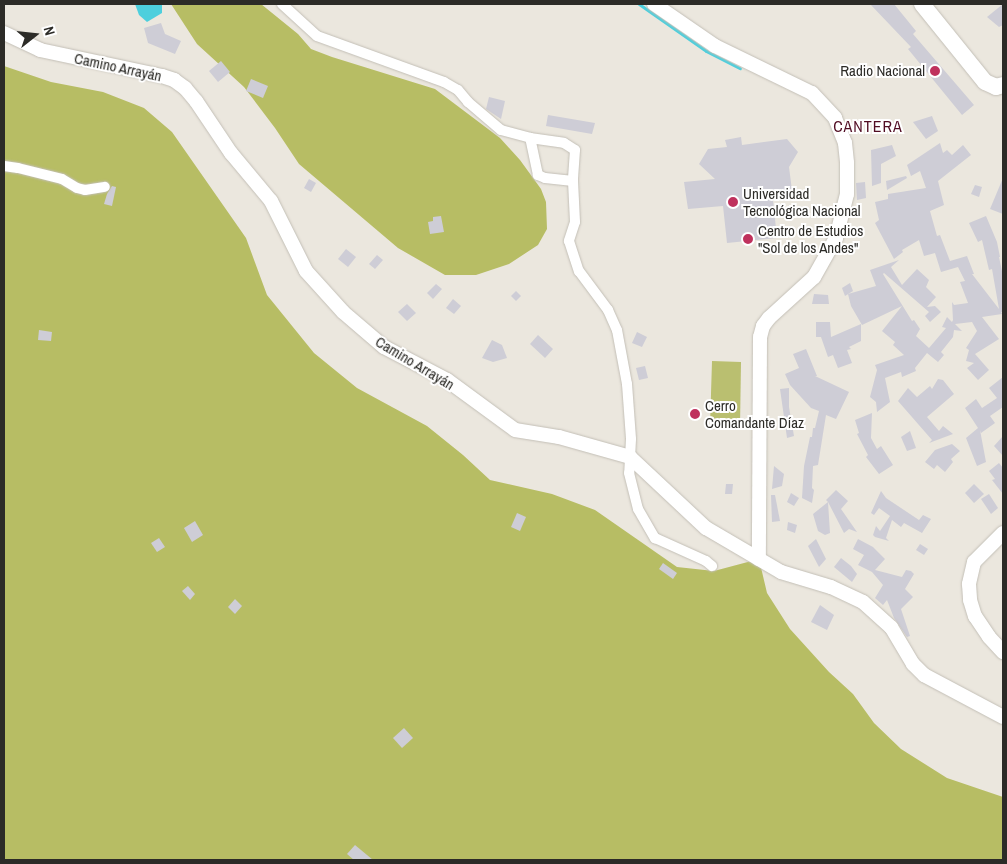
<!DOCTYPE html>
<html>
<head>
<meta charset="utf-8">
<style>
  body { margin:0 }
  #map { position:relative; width:1007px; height:864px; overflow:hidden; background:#ebe7de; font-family:"Archivo Narrow",sans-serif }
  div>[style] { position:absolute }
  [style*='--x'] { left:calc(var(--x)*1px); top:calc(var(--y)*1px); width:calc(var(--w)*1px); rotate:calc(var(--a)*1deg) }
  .green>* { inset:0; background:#babf70 }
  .forest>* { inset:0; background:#b7bd64 }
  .water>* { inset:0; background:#4dcfdd }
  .stream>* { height:3px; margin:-1.5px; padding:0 1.5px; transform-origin:1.5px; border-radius:1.5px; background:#4dcfdd }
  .building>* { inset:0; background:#cecdd6 }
  .roads { filter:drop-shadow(0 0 1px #c3bfb6) drop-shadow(0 0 1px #c3bfb6) }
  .minor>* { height:10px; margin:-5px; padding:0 5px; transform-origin:5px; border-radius:5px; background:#fff }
  .tertiary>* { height:14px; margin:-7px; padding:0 7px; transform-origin:7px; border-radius:7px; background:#fff }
  .primary>* { height:16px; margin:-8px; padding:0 8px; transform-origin:8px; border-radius:8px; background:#fff }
  .dots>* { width:14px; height:14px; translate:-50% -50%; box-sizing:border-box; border:2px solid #fff; border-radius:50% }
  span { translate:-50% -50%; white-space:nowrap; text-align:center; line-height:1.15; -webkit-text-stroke:4px #fff; paint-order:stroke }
  .street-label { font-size:15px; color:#2c2b27 }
  .poi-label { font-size:15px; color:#2c2b27 }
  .right { translate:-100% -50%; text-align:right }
  .left { translate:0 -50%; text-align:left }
  .neighbourhood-label { font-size:16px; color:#510d23; letter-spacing:1px }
  .frame { position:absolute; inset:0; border:5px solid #2c2b27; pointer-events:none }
  .north { position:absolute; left:10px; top:10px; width:50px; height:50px; -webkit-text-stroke:4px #fff; paint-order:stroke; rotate:74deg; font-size:14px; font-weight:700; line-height:20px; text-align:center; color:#2c2b27 }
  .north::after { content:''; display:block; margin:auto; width:18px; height:22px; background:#2c2b27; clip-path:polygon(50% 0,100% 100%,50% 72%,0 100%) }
</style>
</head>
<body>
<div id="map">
  <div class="green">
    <i style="clip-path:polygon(712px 361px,741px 362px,740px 426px,710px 427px)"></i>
  </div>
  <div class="forest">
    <i style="clip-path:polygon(171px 4px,261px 4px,298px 34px,311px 49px,332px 57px,435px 89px,500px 138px,520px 160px,541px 189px,546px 202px,547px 229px,538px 245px,509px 264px,476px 275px,445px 275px,398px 248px,299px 164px,275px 128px,244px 87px,197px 44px)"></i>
    <i style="clip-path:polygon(4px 66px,51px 82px,103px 92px,144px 108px,172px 132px,246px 238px,267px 295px,314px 353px,357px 388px,427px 426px,463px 455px,490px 480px,552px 494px,595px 510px,677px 567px,714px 571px,759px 559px,767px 593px,790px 629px,829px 672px,853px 694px,874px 723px,901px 749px,947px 778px,1003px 797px,1003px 860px,4px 860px)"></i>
  </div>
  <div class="water">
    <i style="clip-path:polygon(135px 4px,162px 4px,162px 13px,147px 22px,139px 15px)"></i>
  </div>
  <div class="stream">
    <i style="--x:639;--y:4;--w:82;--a:35"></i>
    <i style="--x:706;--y:51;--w:38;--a:27"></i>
  </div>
  <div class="building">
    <i style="clip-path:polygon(870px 4px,894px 4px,916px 31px,913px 34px,974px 105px,962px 115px,908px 49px,911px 47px)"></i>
    <i style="clip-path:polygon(1003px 4px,1003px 25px,999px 27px,987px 17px)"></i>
    <i style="clip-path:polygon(161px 23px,165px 34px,181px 41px,175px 54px,148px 43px,144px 28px)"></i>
    <i style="clip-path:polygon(221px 61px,230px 72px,218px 82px,209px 71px)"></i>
    <i style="clip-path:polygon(251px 79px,268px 86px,263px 98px,246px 91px)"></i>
    <i style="clip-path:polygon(489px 97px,505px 101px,501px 119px,486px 109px)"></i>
    <i style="clip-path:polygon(548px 115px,595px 123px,592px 134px,546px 126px)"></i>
    <i style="clip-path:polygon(932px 116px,938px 131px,926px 139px,913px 122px)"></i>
    <i style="clip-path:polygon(741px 137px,742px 145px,787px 139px,798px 152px,789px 167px,793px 198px,773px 200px,777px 238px,727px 243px,723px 206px,688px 209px,684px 182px,715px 179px,699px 164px,708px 149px,727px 147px,725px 140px)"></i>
    <i style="clip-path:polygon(940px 143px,943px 153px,947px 150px,952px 155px,963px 145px,971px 155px,938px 181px,944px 205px,930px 211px,937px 236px,940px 235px,950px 261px,967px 256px,974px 274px,972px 274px,999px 309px,992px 269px,989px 270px,982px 240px,978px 242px,969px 223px,986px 216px,997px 242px,1000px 257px,999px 257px,1003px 276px,1003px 312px,1001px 312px,1002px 314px,982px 317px,999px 339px,975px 354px,989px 370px,978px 380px,967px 368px,974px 363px,966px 361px,969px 350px,966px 348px,977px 331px,972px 322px,955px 324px,962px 331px,954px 330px,953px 337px,941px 352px,944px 355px,938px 362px,927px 353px,915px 368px,916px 371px,902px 377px,901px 372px,885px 378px,890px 402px,877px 412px,876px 402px,870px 397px,877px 370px,875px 365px,904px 355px,893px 345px,895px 342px,882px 331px,902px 306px,862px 325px,851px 306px,848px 294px,876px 286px,870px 270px,899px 260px,891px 267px,902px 285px,917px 269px,929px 280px,926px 287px,936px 297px,927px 307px,935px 306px,941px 312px,930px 322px,925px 316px,929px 312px,884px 273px,883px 274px,912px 321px,914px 320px,920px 329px,916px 336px,929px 348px,946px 328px,942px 327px,947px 317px,952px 322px,953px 320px,952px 302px,954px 305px,968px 303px,960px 282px,965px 281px,958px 267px,941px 272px,935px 253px,924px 256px,919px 240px,902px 250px,903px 252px,894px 259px,875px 223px,879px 220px,875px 202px,888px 199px,888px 194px,926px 188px,920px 171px,911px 176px,907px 165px)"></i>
    <i style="clip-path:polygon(892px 145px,896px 156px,881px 164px,881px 183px,872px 186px,871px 150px)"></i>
    <i style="clip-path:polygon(906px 176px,907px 178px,887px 190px,886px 181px)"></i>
    <i style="clip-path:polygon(1003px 178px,1003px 214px,990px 209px)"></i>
    <i style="clip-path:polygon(309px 179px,316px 183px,311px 192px,304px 188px)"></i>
    <i style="clip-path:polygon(865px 182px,866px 198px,857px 200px,856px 183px)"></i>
    <i style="clip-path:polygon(975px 185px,982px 187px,979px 197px,971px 194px)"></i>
    <i style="clip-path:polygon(112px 186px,116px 187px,112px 206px,104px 204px,107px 194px)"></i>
    <i style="clip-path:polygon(441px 216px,444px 232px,430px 234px,428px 222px,433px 221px,433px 217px)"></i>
    <i style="clip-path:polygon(346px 249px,356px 257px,348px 267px,338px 259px)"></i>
    <i style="clip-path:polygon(377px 255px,383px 260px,375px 269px,369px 264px)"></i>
    <i style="clip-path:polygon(850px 283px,853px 291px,845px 296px,842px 288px)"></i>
    <i style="clip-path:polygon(436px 284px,442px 289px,433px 299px,427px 293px)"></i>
    <i style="clip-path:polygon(516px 291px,521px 296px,516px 301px,511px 296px)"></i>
    <i style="clip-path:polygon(814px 294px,828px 295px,829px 304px,812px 304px)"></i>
    <i style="clip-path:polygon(453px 299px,461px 306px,454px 314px,446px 308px)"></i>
    <i style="clip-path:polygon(407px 304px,416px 313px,407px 321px,398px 312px)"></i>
    <i style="clip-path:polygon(816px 322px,830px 322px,831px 337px,861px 324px,861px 341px,849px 347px,851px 349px,847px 350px,852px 363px,838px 368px,833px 355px,828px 357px,821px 337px,816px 337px)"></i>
    <i style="clip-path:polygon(39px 330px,52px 332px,51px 341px,38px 340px)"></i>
    <i style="clip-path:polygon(637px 332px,647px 337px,642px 347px,632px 343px)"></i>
    <i style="clip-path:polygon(538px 335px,553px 349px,545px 358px,530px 344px)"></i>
    <i style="clip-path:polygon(492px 340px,502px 345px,507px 358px,493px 362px,482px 358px)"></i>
    <i style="clip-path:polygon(806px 349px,817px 376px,815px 376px,849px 392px,836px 419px,826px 415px,818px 465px,813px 466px,812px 488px,814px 490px,812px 503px,802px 498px,804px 466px,810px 437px,812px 437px,813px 428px,815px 428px,819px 411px,811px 408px,790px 385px,785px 374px,799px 368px,793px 354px)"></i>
    <i style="clip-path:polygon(645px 366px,648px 378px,639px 380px,636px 368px)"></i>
    <i style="clip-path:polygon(1003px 377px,1003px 407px,990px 416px,995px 423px,981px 433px,980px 430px,986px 462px,977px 466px,966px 438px,978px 428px,965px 408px,976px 399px,982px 408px,997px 398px,989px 388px)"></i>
    <i style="clip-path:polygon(938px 379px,943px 380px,954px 394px,927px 417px,939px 431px,943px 426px,953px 434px,929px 443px,932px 440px,898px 401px,908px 388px,917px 397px,930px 386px,932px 389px)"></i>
    <i style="clip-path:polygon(789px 388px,789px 407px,794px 436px,787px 438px,780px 389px)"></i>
    <i style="clip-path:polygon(872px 413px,871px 438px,877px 449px,881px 446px,893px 465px,879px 474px,866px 457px,868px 455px,857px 434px,859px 433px,855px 420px)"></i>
    <i style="clip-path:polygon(910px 431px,916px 448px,907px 451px,901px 437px)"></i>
    <i style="clip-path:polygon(1003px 436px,1003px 456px,994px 446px)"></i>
    <i style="clip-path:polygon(952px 444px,960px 451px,951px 459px,953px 462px,945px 472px,937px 465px,934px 469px,925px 462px,935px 450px)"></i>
    <i style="clip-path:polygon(999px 463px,1003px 468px,1003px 494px,992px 480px,995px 479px,989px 471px)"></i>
    <i style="clip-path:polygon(774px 466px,784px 474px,782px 486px,772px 489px)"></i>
    <i style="clip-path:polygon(726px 484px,733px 484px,732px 494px,725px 494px)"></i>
    <i style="clip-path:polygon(974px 484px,984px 494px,974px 503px,965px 493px)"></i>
    <i style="clip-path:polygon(836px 490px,848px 501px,841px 509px,857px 532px,849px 529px,844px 533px,828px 502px,830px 533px,825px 535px,818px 531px,813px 514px,828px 502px,826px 500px)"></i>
    <i style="clip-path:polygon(881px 491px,886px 498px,919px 520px,923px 515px,931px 519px,922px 533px,904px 523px,901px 527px,892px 520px,886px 538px,889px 541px,875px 537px,873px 535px,876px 526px,880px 531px,890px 516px,879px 508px,874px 515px,871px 513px)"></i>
    <i style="clip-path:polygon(791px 493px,799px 498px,794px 506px,787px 502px)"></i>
    <i style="clip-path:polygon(989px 494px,998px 508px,991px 514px,981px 499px)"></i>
    <i style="clip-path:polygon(771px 495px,775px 495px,780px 521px,772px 522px)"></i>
    <i style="clip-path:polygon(517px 513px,526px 517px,520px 531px,511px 527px)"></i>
    <i style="clip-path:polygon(195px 521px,203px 535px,192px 542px,184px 528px)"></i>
    <i style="clip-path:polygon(788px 522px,797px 525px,795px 533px,787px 530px)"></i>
    <i style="clip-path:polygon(159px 538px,165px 547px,157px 552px,151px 543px)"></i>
    <i style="clip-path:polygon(816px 539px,826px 559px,819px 567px,808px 546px)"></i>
    <i style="clip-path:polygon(858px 539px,873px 547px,885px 559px,875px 570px,902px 577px,906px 570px,911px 571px,914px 574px,905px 589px,913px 597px,901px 609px,910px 636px,907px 637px,894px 618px,887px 600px,883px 605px,875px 598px,883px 585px,872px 572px,858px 565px,864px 555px,853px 549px)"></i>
    <i style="clip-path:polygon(920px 544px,928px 549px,924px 555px,916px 550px)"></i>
    <i style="clip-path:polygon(841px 558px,851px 566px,857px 574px,852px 582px,834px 567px)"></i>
    <i style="clip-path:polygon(663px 563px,677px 573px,673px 579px,659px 569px)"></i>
    <i style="clip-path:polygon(188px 586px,195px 594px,190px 600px,182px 591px)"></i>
    <i style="clip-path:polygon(235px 599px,242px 606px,235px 614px,228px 607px)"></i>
    <i style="clip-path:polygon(820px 605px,834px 615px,827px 630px,811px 622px)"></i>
    <i style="clip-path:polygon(404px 728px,413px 738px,402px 748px,393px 738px)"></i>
    <i style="clip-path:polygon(355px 845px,373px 860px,354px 860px,347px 854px)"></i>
  </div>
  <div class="roads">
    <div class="minor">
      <i style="--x:282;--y:4;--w:47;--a:42.4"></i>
      <i style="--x:317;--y:36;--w:135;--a:19.9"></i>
      <i style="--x:444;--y:82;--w:16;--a:30"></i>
      <i style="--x:458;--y:90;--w:16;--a:50"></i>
      <i style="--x:468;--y:102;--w:43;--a:40.3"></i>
      <i style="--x:501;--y:130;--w:30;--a:15"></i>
      <i style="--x:4;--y:166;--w:14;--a:8"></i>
      <i style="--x:18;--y:168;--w:45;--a:14"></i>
      <i style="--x:62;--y:179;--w:17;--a:31"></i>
      <i style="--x:77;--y:188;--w:8;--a:14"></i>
      <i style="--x:85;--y:190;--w:20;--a:-9"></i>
      <i style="--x:573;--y:181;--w:28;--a:-174"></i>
      <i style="--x:545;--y:178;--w:8;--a:-157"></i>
      <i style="--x:538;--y:175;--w:38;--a:-102"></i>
      <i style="--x:530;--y:138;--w:34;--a:8"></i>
      <i style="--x:564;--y:143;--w:13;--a:32"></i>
      <i style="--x:575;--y:150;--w:31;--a:94"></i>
      <i style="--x:573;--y:181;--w:41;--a:87.2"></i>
      <i style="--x:575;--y:222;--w:20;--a:108"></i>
      <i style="--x:569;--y:241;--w:32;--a:72"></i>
      <i style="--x:579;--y:271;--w:49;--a:53.4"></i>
      <i style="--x:608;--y:310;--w:22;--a:66"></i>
      <i style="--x:617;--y:330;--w:55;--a:79.5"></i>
      <i style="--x:627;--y:384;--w:55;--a:85.8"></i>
      <i style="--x:631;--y:439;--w:34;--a:93"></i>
      <i style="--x:629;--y:473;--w:37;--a:76"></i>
      <i style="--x:638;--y:509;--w:34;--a:60"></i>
      <i style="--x:655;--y:538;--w:56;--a:24.3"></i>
      <i style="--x:706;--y:561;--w:8;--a:40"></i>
    </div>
    <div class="tertiary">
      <i style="--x:654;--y:4;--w:74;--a:34.5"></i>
      <i style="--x:715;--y:46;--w:108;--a:25.9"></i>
      <i style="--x:812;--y:93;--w:34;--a:47"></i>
      <i style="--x:835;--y:118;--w:27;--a:68"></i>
      <i style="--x:845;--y:143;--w:20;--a:84"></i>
      <i style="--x:847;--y:163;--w:31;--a:90"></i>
      <i style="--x:847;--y:194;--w:45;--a:104"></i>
      <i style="--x:836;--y:238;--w:45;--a:119.4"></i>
      <i style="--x:814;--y:277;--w:61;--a:137.7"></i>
      <i style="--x:769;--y:318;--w:10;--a:127"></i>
      <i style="--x:763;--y:326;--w:11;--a:105"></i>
      <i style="--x:760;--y:337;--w:222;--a:90.3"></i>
      <i style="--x:4;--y:33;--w:40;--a:25"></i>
      <i style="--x:40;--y:50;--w:125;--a:12"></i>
      <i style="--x:162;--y:76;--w:13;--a:18"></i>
      <i style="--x:174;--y:80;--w:14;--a:36"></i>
      <i style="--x:185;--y:88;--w:17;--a:50"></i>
      <i style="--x:196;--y:101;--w:63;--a:56.1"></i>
      <i style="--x:231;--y:153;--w:62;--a:50.2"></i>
      <i style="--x:271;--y:201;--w:78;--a:63.4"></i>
      <i style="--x:306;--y:271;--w:55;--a:47.9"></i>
      <i style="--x:343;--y:312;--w:54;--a:40.5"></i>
      <i style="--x:384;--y:347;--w:71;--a:27.6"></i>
      <i style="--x:447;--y:380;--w:84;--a:36.3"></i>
      <i style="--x:515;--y:430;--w:45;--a:9"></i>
      <i style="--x:559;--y:437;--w:74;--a:15.7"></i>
      <i style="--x:630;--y:457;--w:104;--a:43.1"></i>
      <i style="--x:706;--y:528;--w:87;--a:30.4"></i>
      <i style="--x:781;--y:572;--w:52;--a:16.7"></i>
      <i style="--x:831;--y:587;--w:35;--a:25"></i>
      <i style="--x:863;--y:602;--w:38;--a:42"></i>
      <i style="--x:891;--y:627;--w:43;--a:59.3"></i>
      <i style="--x:913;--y:664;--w:16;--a:45"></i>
      <i style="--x:924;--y:675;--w:89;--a:28"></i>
      <i style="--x:1003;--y:533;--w:41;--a:135"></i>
      <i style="--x:974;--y:562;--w:23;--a:103"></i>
      <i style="--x:969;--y:584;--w:16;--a:86"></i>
      <i style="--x:970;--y:600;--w:17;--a:73"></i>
      <i style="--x:975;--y:616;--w:25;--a:56"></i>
      <i style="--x:989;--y:637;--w:21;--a:47"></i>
    </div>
    <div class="primary">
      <i style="--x:922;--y:4;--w:100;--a:51.1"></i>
      <i style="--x:985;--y:82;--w:12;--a:24"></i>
      <i style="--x:996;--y:87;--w:7;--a:-16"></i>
    </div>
  </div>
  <div class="dots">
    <i style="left:935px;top:71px;background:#bf315d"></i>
    <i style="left:733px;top:202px;background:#bf315d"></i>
    <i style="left:748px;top:239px;background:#bf315d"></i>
    <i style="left:695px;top:414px;background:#bf315d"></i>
  </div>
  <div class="street-label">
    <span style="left:118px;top:67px;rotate:12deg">Camino Arrayán</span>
    <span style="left:415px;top:363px;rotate:31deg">Camino Arrayán</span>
  </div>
  <div class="poi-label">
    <span class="right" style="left:925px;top:71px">Radio Nacional</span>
    <span class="left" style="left:743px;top:202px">Universidad<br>Tecnológica Nacional</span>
    <span class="left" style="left:758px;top:239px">Centro de Estudios<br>"Sol de los Andes"</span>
    <span class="left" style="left:705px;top:414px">Cerro<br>Comandante Díaz</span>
  </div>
  <div class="neighbourhood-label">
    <span style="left:868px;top:126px">CANTERA</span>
  </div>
  <div class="frame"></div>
  <div class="north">N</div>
</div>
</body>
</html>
